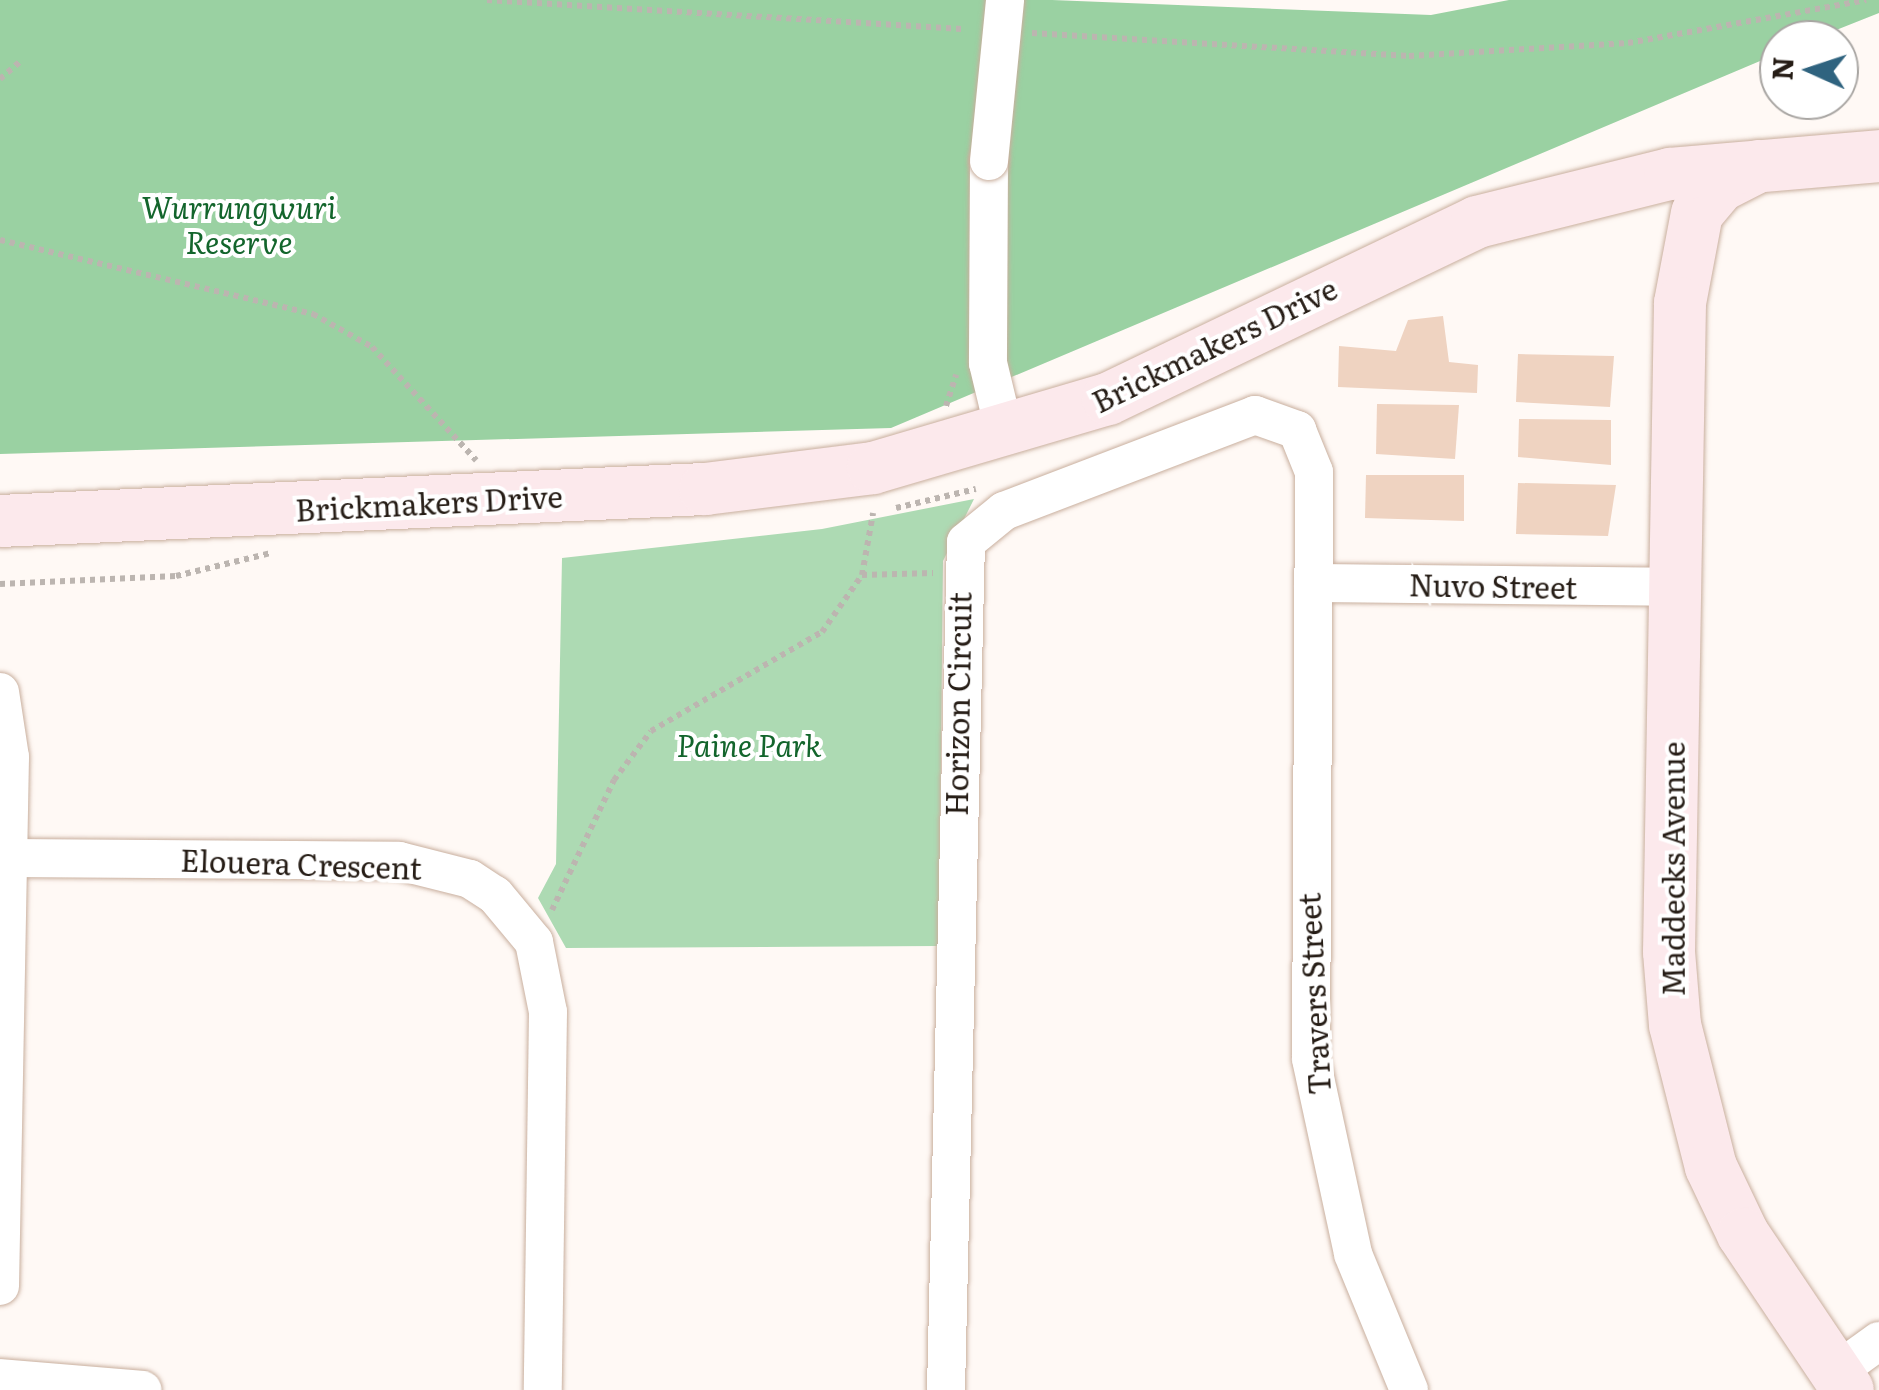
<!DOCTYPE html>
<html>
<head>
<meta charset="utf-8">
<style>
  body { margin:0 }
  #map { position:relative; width:1879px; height:1390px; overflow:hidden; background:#fff9f5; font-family:Literata,serif }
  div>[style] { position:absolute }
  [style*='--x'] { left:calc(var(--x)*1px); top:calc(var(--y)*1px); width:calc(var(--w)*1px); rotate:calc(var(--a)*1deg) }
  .green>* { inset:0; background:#addab3 }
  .forest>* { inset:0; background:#9ad1a2 }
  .building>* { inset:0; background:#efd3c1 }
  .path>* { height:6px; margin-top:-3px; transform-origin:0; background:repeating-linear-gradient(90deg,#bcb5b0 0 5px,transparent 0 10px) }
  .roads { filter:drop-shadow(0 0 2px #c9af9e) drop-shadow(0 0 2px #c9af9e) }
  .street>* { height:38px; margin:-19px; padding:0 19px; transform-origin:19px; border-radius:19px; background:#fff }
  .secondary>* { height:52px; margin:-26px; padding:0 26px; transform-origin:26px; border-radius:26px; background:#fce9ec }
  .bridges { filter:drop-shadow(0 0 2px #c9af9e) drop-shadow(0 0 2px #c9af9e) }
  .street-bridge>* { height:38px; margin:-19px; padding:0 19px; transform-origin:19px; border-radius:19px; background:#fff }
  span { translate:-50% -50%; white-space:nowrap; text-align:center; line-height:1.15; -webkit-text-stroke:8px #fff; paint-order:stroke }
  .park-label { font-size:30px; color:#13652c; font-style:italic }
  .street-label { font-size:30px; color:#261d16 }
  .north { position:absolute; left:1759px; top:20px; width:100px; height:100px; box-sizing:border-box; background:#fff; border:2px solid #a8a5a2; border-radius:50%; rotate:273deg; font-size:28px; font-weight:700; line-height:40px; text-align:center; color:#261d16 }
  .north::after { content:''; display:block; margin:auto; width:35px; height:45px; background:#2f637f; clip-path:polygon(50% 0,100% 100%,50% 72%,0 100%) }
</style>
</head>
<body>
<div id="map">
  <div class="green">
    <i style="clip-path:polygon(974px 499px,943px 561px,939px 946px,566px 948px,538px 898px,556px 864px,562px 558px,822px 529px)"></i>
  </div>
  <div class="forest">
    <i style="clip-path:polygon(0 0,1052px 0,1431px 15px,1509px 0,1879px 0,1879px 13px,1811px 40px,1779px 40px,1779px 53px,891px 428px,0 454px)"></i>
  </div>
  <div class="building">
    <i style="clip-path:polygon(1443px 316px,1449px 362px,1478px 365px,1477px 393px,1338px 387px,1339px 346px,1396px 351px,1408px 320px)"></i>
    <i style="clip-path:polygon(1518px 354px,1614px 356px,1610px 407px,1516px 402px)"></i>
    <i style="clip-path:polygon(1377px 404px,1459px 405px,1455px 459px,1376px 454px)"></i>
    <i style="clip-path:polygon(1519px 419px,1611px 420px,1611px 465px,1518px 457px)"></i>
    <i style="clip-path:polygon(1366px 475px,1464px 475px,1464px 521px,1365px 518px)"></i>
    <i style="clip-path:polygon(1518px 483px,1616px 485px,1608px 536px,1516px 534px)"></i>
  </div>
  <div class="path">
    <i style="--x:487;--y:0;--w:476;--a:3.5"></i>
    <i style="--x:1032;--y:33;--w:378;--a:3.5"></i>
    <i style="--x:1409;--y:56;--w:219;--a:-3.4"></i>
    <i style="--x:1628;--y:43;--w:242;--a:-10.2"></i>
    <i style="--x:0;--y:79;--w:28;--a:-41"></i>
    <i style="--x:0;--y:240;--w:322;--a:13.3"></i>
    <i style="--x:313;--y:314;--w:68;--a:29.2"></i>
    <i style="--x:372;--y:347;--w:154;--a:47.4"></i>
    <i style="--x:946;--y:406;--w:33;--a:-72"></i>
    <i style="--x:896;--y:508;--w:82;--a:-13.4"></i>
    <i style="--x:862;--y:575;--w:71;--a:-1.6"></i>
    <i style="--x:0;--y:584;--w:176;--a:-2.6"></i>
    <i style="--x:176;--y:576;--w:98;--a:-13.6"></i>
    <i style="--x:552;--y:910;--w:144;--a:-64.5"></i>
    <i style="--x:614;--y:780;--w:61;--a:-52.9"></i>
    <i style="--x:651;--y:731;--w:198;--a:-30.1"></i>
    <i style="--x:822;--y:632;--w:70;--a:-54.9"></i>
    <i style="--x:862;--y:575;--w:63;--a:-79.9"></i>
  </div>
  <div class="roads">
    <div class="street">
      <i style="--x:989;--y:161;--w:202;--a:90.3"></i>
      <i style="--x:988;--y:363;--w:73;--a:76.5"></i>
      <i style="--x:1313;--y:583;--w:361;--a:0.6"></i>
      <i style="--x:0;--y:692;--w:66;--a:81.3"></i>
      <i style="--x:10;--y:757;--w:529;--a:91.08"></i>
      <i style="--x:10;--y:858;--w:389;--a:0.4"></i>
      <i style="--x:399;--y:861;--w:73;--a:14.2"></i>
      <i style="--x:470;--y:879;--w:30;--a:33"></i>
      <i style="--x:495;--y:895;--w:61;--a:50.3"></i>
      <i style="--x:534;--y:942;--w:71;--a:78.7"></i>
      <i style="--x:548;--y:1012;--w:378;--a:90.8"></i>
      <i style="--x:1836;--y:1372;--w:53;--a:-35.8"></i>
      <i style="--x:0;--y:1378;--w:143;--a:4.8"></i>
      <i style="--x:946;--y:1390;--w:848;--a:-88.65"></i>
      <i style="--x:966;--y:542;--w:49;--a:-39.2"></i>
      <i style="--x:1004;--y:511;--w:269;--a:-20.9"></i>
      <i style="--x:1255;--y:415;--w:45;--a:19.7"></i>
      <i style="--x:1297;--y:430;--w:45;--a:68"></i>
      <i style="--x:1314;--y:472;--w:587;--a:90.29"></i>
      <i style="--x:1311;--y:1059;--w:199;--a:77.8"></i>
      <i style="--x:1353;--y:1254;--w:147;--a:67.6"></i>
    </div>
    <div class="secondary">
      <i style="--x:1759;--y:166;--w:44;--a:152.9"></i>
      <i style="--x:1720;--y:186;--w:35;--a:130"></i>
      <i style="--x:1697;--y:213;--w:92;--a:100.7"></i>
      <i style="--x:1680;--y:303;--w:649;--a:90.97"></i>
      <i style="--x:1669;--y:952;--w:73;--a:85.3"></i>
      <i style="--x:1675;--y:1025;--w:146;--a:75.8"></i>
      <i style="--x:1711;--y:1167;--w:74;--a:64.5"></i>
      <i style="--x:1743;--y:1234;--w:188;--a:56.1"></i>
      <i style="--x:0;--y:521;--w:706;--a:-2.6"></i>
      <i style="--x:705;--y:489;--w:169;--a:-7.1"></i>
      <i style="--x:873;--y:468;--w:245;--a:-16.4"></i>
      <i style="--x:1108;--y:399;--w:409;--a:-25.6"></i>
      <i style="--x:1477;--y:222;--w:199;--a:-14"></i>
      <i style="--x:1670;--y:174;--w:210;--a:-4.9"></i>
    </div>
  </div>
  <div class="bridges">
    <div class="street-bridge">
      <i style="--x:989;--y:161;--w:162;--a:-84.3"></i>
    </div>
  </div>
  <div class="park-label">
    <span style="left:239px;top:223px">Wurrungwuri<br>Reserve</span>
    <span style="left:749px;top:744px">Paine Park</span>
  </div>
  <div class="street-label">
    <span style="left:1214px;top:344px;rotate:-26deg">Brickmakers Drive</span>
    <span style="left:429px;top:502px;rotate:-3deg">Brickmakers Drive</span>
    <span style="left:1493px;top:585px;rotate:1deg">Nuvo Street</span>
    <span style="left:957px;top:704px;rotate:-89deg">Horizon Circuit</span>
    <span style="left:301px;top:863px;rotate:2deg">Elouera Crescent</span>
    <span style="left:1672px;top:869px;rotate:-90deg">Maddecks Avenue</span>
    <span style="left:1313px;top:994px;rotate:-93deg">Travers Street</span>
  </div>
  <div class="north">N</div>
</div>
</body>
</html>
